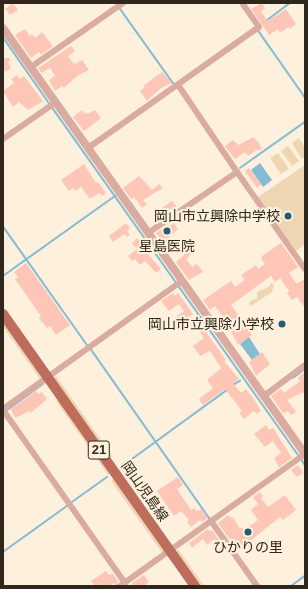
<!DOCTYPE html>
<html>
<head>
<meta charset="utf-8">
<style>
  body { margin:0 }
  #map { position:relative; width:308px; height:589px; overflow:hidden; background:#fdf1de; font-family:Arial,"Noto Sans JP",sans-serif }
  div>[style] { position:absolute }
  [style*='--x'] { left:calc(var(--x)*1px); top:calc(var(--y)*1px); width:calc(var(--w)*1px); rotate:calc(var(--a)*1deg) }
  .green>* { inset:0; background:#eed6b3 }
  .water>* { inset:0; background:#85bbd3 }
  .stream>* { height:1.5px; margin:-0.75px; padding:0 0.75px; transform-origin:0.75px; border-radius:0.75px; background:#85bbd3 }
  .building>* { inset:0; background:#fdc6b7 }
  .minor>* { height:6px; margin:-3px; padding:0 3px; transform-origin:3px; border-radius:3px; background:#daaba1 }
  .tertiary>* { height:8px; margin:-4px; padding:0 4px; transform-origin:4px; border-radius:4px; background:#daaba1 }
  .primary>* { height:10px; margin:-5px; padding:0 5px; transform-origin:5px; border-radius:5px; background:#be6d5c }
  .dots>* { width:11px; height:11px; translate:-50% -50%; box-sizing:border-box; border:2px solid #fdf1de; border-radius:50% }
  span { translate:-50% -50%; white-space:nowrap; text-align:center; line-height:1.15; -webkit-text-stroke:4px #fdf1de; paint-order:stroke }
  .shield-label span { padding:1px 3px; background:#fdf1de; border:1px solid; border-radius:3px; -webkit-text-stroke-width:0 }
  .shield-label { font-size:13px; color:#2f271b; font-weight:700 }
  .poi-label { font-size:14px; color:#2f271b }
  .right { translate:-100% -50%; text-align:right }
  .street-label { font-size:14px; color:#2f271b }
  .frame { position:absolute; inset:0; border:4px solid #2f271b; pointer-events:none }
</style>
</head>
<body>
<div id="map">
  <div class="green">
    <i style="clip-path:polygon(299px 138px,305px 147px,305px 157px,302px 159px,292px 143px)"></i>
    <i style="clip-path:polygon(288px 146px,299px 161px,292px 166px,281px 151px)"></i>
    <i style="clip-path:polygon(278px 153px,289px 169px,281px 174px,270px 158px)"></i>
    <i style="clip-path:polygon(305px 165px,305px 244px,296px 251px,258px 197px)"></i>
    <i style="clip-path:polygon(272px 282px,274px 285px,272px 292px,251px 306px,249px 304px,250px 301px,257px 299px,257px 292px,268px 287px)"></i>
    <i style="clip-path:polygon(3px 320px,42px 377px,40px 379px,3px 327px)"></i>
    <i style="clip-path:polygon(56px 376px,113px 457px,109px 457px,52px 379px)"></i>
    <i style="clip-path:polygon(59px 399px,110px 473px,108px 475px,56px 401px)"></i>
    <i style="clip-path:polygon(115px 478px,166px 550px,163px 554px,111px 481px)"></i>
    <i style="clip-path:polygon(178px 549px,204px 586px,199px 586px,176px 552px)"></i>
  </div>
  <div class="water">
    <i style="clip-path:polygon(260px 163px,272px 180px,263px 187px,251px 170px)"></i>
    <i style="clip-path:polygon(249px 337px,260px 354px,252px 360px,240px 344px)"></i>
  </div>
  <div class="stream">
    <i style="--x:119;--y:7;--w:95;--a:54.5"></i>
    <i style="--x:266;--y:21;--w:30;--a:-37"></i>
    <i style="--x:258;--y:30;--w:82;--a:55"></i>
    <i style="--x:3;--y:37;--w:82;--a:55"></i>
    <i style="--x:52;--y:107;--w:214;--a:54.7"></i>
    <i style="--x:240;--y:168;--w:80;--a:-35.3"></i>
    <i style="--x:3;--y:226;--w:147;--a:54.7"></i>
    <i style="--x:3;--y:276;--w:138;--a:-35.5"></i>
    <i style="--x:178;--y:285;--w:211;--a:54.7"></i>
    <i style="--x:91;--y:349;--w:208;--a:55"></i>
    <i style="--x:293;--y:378;--w:15;--a:-37"></i>
    <i style="--x:233;--y:385;--w:8;--a:-30"></i>
    <i style="--x:6;--y:411;--w:46;--a:-36.1"></i>
    <i style="--x:302;--y:460;--w:6;--a:59"></i>
    <i style="--x:121;--y:467;--w:131;--a:-36"></i>
    <i style="--x:72;--y:502;--w:43;--a:-35.5"></i>
    <i style="--x:3;--y:552;--w:79;--a:-35.7"></i>
    <i style="--x:291;--y:586;--w:17;--a:-36"></i>
  </div>
  <div class="building">
    <i style="clip-path:polygon(13px 3px,18px 10px,10px 15px,5px 9px)"></i>
    <i style="clip-path:polygon(262px 3px,265px 8px,261px 12px,268px 21px,286px 9px,296px 24px,290px 29px,289px 27px,280px 33px,278px 29px,269px 35px,251px 9px)"></i>
    <i style="clip-path:polygon(25px 29px,30px 36px,32px 34px,35px 38px,42px 32px,53px 46px,41px 55px,39px 52px,31px 58px,15px 35px)"></i>
    <i style="clip-path:polygon(71px 46px,75px 51px,68px 56px,74px 64px,82px 60px,89px 70px,77px 76px,64px 88px,62px 86px,55px 91px,49px 80px,55px 76px,50px 68px,41px 73px,38px 68px)"></i>
    <i style="clip-path:polygon(3px 56px,5px 59px,8px 57px,11px 60px,8px 62px,11px 68px,6px 72px,3px 68px)"></i>
    <i style="clip-path:polygon(162px 72px,172px 83px,161px 88px,147px 101px,140px 91px,145px 87px,143px 86px)"></i>
    <i style="clip-path:polygon(17px 75px,20px 79px,24px 76px,43px 101px,28px 110px,19px 102px,13px 107px,3px 91px,14px 83px,11px 79px)"></i>
    <i style="clip-path:polygon(82px 110px,84px 114px,86px 112px,87px 114px,95px 110px,101px 118px,84px 131px,73px 117px)"></i>
    <i style="clip-path:polygon(254px 137px,262px 148px,259px 151px,258px 149px,248px 156px,245px 152px,235px 159px,225px 146px,233px 140px,238px 145px)"></i>
    <i style="clip-path:polygon(84px 164px,96px 183px,98px 182px,106px 193px,102px 196px,100px 193px,91px 198px,89px 198px,81px 187px,75px 191px,73px 188px,69px 191px,61px 180px)"></i>
    <i style="clip-path:polygon(249px 168px,261px 185px,257px 188px,245px 171px)"></i>
    <i style="clip-path:polygon(139px 176px,152px 190px,159px 184px,163px 188px,143px 200px,147px 204px,142px 208px,134px 197px,132px 199px,129px 196px,123px 188px)"></i>
    <i style="clip-path:polygon(172px 201px,177px 207px,173px 210px,172px 208px,160px 217px,156px 212px)"></i>
    <i style="clip-path:polygon(126px 223px,130px 228px,127px 231px,130px 235px,127px 237px,124px 234px,113px 242px,109px 236px)"></i>
    <i style="clip-path:polygon(174px 223px,178px 229px,167px 239px,170px 243px,167px 246px,156px 233px,168px 225px,170px 226px)"></i>
    <i style="clip-path:polygon(137px 238px,141px 243px,139px 244px,161px 269px,156px 273px,145px 261px,140px 265px,135px 259px,132px 261px,128px 256px,137px 249px,132px 243px)"></i>
    <i style="clip-path:polygon(182px 242px,185px 246px,190px 242px,196px 249px,186px 259px,192px 267px,197px 264px,203px 272px,189px 280px,176px 262px,184px 255px,178px 245px)"></i>
    <i style="clip-path:polygon(281px 243px,298px 267px,289px 273px,296px 283px,298px 283px,305px 279px,305px 308px,297px 297px,292px 300px,287px 293px,289px 291px,280px 278px,275px 282px,271px 276px,231px 305px,240px 317px,229px 325px,215px 306px,210px 310px,203px 300px,231px 281px,235px 287px,245px 280px,241px 275px,256px 265px,258px 269px,265px 264px,261px 259px,262px 256px)"></i>
    <i style="clip-path:polygon(26px 263px,70px 325px,56px 335px,50px 326px,47px 328px,39px 318px,41px 316px,15px 279px,18px 277px,14px 272px)"></i>
    <i style="clip-path:polygon(173px 293px,175px 296px,178px 293px,193px 314px,181px 321px,177px 316px,184px 311px,179px 304px,169px 311px,161px 301px)"></i>
    <i style="clip-path:polygon(245px 325px,252px 335px,238px 345px,231px 331px,234px 329px,236px 331px)"></i>
    <i style="clip-path:polygon(204px 329px,226px 360px,224px 361px,239px 379px,233px 383px,241px 393px,246px 389px,254px 399px,261px 411px,257px 414px,254px 411px,244px 419px,239px 413px,242px 411px,225px 389px,203px 405px,199px 399px,213px 388px,207px 380px,221px 368px,210px 351px,200px 356px,193px 346px,204px 338px,200px 332px)"></i>
    <i style="clip-path:polygon(262px 352px,270px 364px,256px 376px,249px 362px)"></i>
    <i style="clip-path:polygon(303px 373px,305px 376px,305px 395px,303px 392px,287px 400px,296px 412px,291px 415px,288px 411px,283px 413px,271px 396px,281px 389px,284px 393px,300px 381px,298px 378px)"></i>
    <i style="clip-path:polygon(36px 391px,38px 394px,42px 392px,47px 399px,31px 413px,30px 411px,15px 418px,11px 409px)"></i>
    <i style="clip-path:polygon(266px 425px,269px 430px,273px 428px,292px 458px,279px 467px,274px 458px,281px 453px,273px 441px,265px 447px,254px 434px)"></i>
    <i style="clip-path:polygon(298px 465px,303px 473px,297px 477px,291px 470px)"></i>
    <i style="clip-path:polygon(178px 477px,183px 485px,177px 489px,191px 510px,194px 508px,197px 511px,202px 509px,208px 518px,202px 522px,200px 520px,191px 527px,187px 522px,189px 520px,181px 511px,174px 516px,157px 491px)"></i>
    <i style="clip-path:polygon(260px 492px,263px 496px,261px 498px,268px 507px,285px 495px,296px 510px,283px 520px,280px 517px,250px 541px,254px 549px,251px 551px,246px 544px,237px 550px,218px 523px,228px 515px,231px 518px,233px 517px,240px 529px,242px 527px,244px 530px,258px 520px,251px 510px,258px 504px,253px 497px)"></i>
    <i style="clip-path:polygon(208px 529px,210px 531px,212px 530px,219px 540px,216px 542px,215px 539px,207px 545px,203px 539px,192px 548px,189px 543px)"></i>
    <i style="clip-path:polygon(106px 571px,109px 575px,113px 574px,118px 582px,116px 586px,114px 583px,109px 586px,100px 586px,99px 584px,95px 586px,91px 581px)"></i>
    <i style="clip-path:polygon(144px 575px,149px 582px,144px 586px,133px 586px,132px 583px)"></i>
  </div>
  <div class="minor">
    <i style="--x:31;--y:67;--w:112;--a:-34.8"></i>
    <i style="--x:3;--y:139;--w:65;--a:-34.9"></i>
    <i style="--x:88;--y:148;--w:209;--a:-35.3"></i>
    <i style="--x:259;--y:27;--w:29;--a:-125"></i>
    <i style="--x:237;--y:172;--w:118;--a:55"></i>
    <i style="--x:148;--y:233;--w:108;--a:-34.4"></i>
    <i style="--x:237;--y:172;--w:105;--a:-124.1"></i>
    <i style="--x:264;--y:396;--w:51;--a:-37.1"></i>
    <i style="--x:3;--y:409;--w:220;--a:-35.6"></i>
    <i style="--x:3;--y:410;--w:212;--a:54.8"></i>
    <i style="--x:211;--y:521;--w:80;--a:54.7"></i>
    <i style="--x:120;--y:586;--w:227;--a:-35.5"></i>
  </div>
  <div class="tertiary">
    <i style="--x:3;--y:28;--w:522;--a:54.67"></i>
  </div>
  <div class="primary">
    <i style="--x:3;--y:314;--w:333;--a:54.8"></i>
  </div>
  <div class="dots">
    <i style="left:288px;top:216px;background:#245c76"></i>
    <i style="left:167px;top:231px;background:#245c76"></i>
    <i style="left:282px;top:324px;background:#245c76"></i>
    <i style="left:248px;top:532px;background:#245c76"></i>
  </div>
  <div class="shield-label">
    <span style="left:99px;top:450px">21</span>
  </div>
  <div class="poi-label">
    <span class="right" style="left:280px;top:216px">岡山市立興除中学校</span>
    <span style="left:167px;top:246px">星島医院</span>
    <span class="right" style="left:274px;top:324px">岡山市立興除小学校</span>
    <span style="left:248px;top:547px">ひかりの里</span>
  </div>
  <div class="street-label">
    <span style="left:145px;top:491px;rotate:55deg">岡山児島線</span>
  </div>
  <div class="frame"></div>
</div>
</body>
</html>
